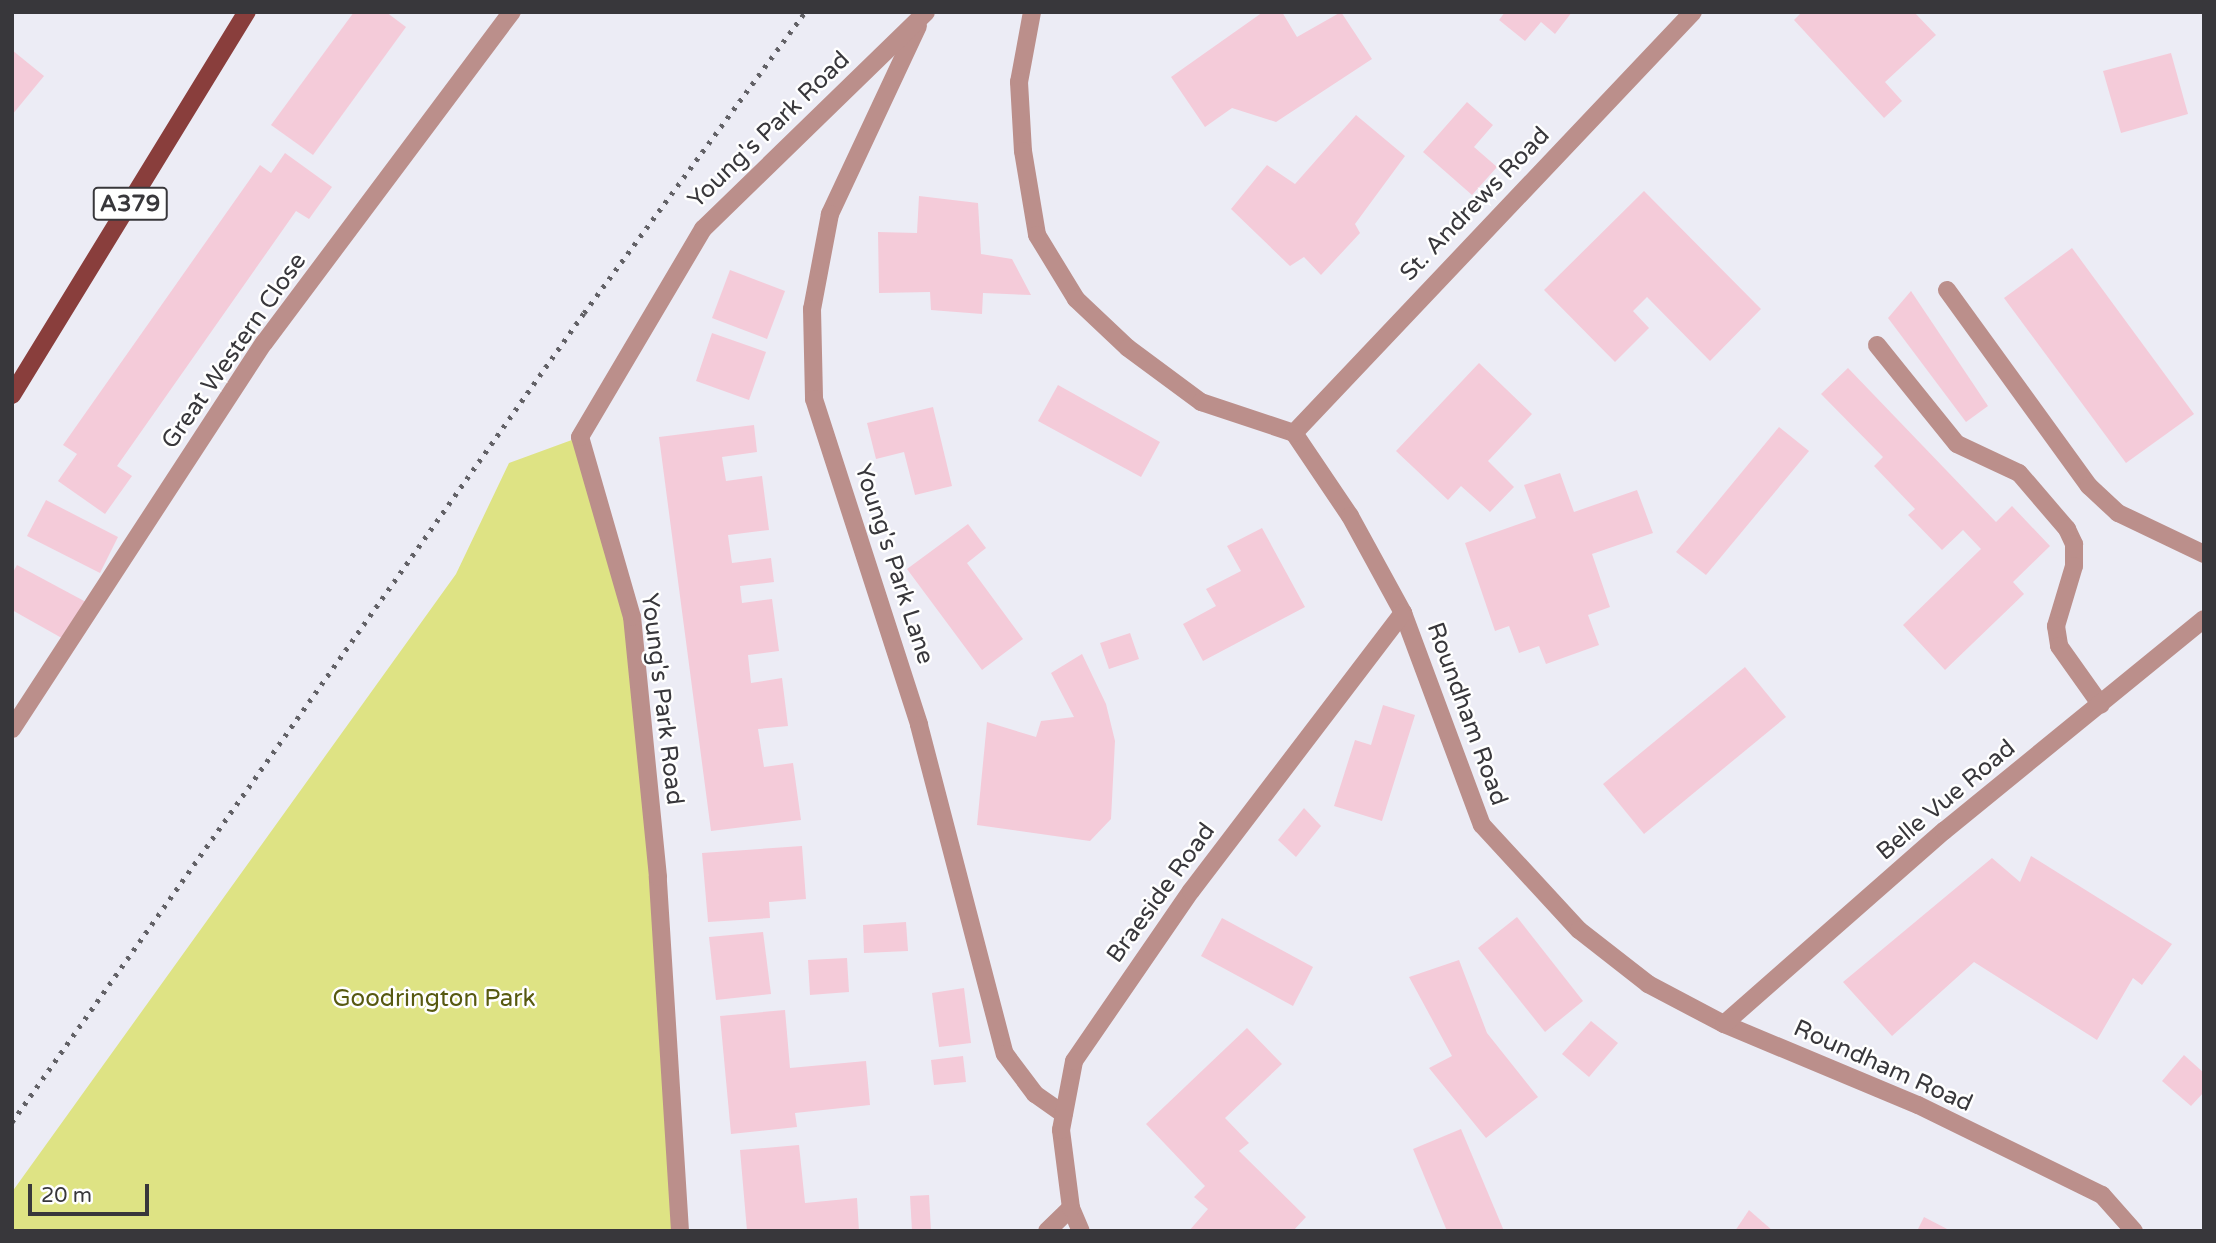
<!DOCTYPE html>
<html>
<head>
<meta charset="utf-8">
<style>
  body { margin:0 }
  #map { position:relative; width:2216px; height:1243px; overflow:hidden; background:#ececf5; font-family:"Varela Round",sans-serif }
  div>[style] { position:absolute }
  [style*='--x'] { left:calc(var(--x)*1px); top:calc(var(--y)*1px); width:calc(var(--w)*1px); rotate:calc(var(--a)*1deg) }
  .green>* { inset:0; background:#dee384 }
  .building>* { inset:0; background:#f4cbd9 }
  .minor>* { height:18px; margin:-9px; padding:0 9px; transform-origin:9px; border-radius:9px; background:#bb8f8b }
  .major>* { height:18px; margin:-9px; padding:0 9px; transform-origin:9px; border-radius:9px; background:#893e3c }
  .rail>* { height:5px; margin-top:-2.5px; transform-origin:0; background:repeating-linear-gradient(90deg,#626166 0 3.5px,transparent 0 10.5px) }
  span { translate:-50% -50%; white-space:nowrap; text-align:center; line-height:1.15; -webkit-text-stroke:5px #fff; paint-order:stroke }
  .shield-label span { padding:2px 5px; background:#fff; border:2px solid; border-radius:5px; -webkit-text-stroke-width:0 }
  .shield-label { font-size:23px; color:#38373b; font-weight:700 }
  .street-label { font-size:24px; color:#38373b }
  .park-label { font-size:24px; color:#575910 }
  .frame { position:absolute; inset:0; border:14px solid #38373b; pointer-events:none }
  .scale { position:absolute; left:28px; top:1184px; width:121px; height:32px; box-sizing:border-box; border:4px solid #38373b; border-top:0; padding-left:9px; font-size:21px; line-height:24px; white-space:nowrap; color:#38373b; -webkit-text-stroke:5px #fff; paint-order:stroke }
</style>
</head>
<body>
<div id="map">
  <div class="green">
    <i style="clip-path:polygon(580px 437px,632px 617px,680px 1231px,12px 1231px,12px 1192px,456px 574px,509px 463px)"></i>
  </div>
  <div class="building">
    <i style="clip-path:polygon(354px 12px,386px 12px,406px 27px,313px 155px,271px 125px)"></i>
    <i style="clip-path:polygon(1263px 12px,1282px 12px,1297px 37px,1341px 12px,1372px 59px,1276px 122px,1232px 108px,1205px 127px,1171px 77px)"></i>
    <i style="clip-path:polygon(1505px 12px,1572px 12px,1555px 34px,1541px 22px,1525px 41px,1499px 20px)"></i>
    <i style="clip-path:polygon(1802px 12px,1914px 12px,1936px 35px,1885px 82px,1902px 101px,1884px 118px,1794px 20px)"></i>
    <i style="clip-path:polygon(12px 50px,44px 76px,12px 115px)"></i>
    <i style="clip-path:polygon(2171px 53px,2188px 114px,2121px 133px,2103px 71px)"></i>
    <i style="clip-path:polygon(1467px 102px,1493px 125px,1474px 147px,1497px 167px,1472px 195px,1423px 152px)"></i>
    <i style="clip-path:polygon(1356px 115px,1405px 156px,1355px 224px,1360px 233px,1321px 275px,1304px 257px,1290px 266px,1231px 209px,1267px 165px,1295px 184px)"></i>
    <i style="clip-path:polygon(285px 153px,332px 187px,309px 219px,296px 211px,117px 466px,132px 476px,105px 514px,58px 481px,77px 454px,63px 445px,260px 165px,271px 173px)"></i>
    <i style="clip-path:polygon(1644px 191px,1761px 309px,1710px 361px,1647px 297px,1633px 311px,1649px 328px,1615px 362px,1544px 290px)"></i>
    <i style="clip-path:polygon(919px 196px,978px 203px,981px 254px,1012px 259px,1031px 295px,983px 293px,982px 314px,931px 310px,930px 292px,879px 293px,878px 232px,917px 233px)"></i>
    <i style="clip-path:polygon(2072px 248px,2194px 414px,2126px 463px,2004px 298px)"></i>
    <i style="clip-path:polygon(730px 270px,785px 291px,767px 339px,712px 318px)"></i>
    <i style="clip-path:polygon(1911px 291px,1988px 406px,1966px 422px,1888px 318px)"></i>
    <i style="clip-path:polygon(712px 333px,766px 352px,749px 400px,696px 381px)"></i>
    <i style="clip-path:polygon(1479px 363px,1532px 414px,1488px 461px,1514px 487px,1490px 512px,1461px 486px,1448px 500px,1396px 451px)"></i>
    <i style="clip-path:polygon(1848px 368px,1996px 522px,2012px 506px,2050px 546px,2013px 582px,2024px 594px,1945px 670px,1903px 625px,1981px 549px,1963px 530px,1942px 550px,1908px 515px,1915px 509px,1874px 466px,1883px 457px,1821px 394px)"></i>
    <i style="clip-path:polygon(1058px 385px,1160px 442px,1141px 477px,1038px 421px)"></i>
    <i style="clip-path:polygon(933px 407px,952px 486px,915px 495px,904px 452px,876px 459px,867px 423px)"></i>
    <i style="clip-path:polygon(754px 425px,757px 452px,722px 457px,726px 481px,762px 476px,769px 530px,728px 535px,732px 563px,771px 558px,774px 582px,740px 586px,742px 603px,772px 599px,779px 651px,748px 655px,751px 683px,782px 678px,788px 726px,758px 729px,764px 767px,793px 763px,801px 820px,711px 831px,659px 437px)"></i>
    <i style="clip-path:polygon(1779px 427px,1809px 451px,1706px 575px,1676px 552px)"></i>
    <i style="clip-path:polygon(1560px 473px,1574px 512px,1637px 490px,1653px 533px,1592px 554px,1610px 607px,1588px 615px,1599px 645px,1546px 664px,1539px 646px,1519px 653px,1509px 626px,1495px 631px,1465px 543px,1536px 518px,1524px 485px)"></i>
    <i style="clip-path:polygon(46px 500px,118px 537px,100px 573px,27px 536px)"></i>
    <i style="clip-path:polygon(968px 524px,986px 548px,967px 563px,1023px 639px,982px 670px,907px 569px)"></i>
    <i style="clip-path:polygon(1262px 528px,1305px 607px,1203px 661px,1183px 624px,1216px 606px,1206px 589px,1241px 571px,1227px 546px)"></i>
    <i style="clip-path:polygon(17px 565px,86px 602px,67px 641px,12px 610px,12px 574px)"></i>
    <i style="clip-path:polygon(1130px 633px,1139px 659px,1109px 669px,1100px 643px)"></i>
    <i style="clip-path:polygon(1082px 654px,1106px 704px,1115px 741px,1111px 819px,1090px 841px,977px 825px,987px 722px,1036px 737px,1041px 721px,1074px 717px,1051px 673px)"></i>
    <i style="clip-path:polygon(1745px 667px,1786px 717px,1644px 834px,1603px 784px)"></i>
    <i style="clip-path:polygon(1383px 705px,1415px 715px,1382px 821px,1334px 806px,1355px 740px,1371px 745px)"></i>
    <i style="clip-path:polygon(1304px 808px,1321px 826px,1296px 857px,1278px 840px)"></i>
    <i style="clip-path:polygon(802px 846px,806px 899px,769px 902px,770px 918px,708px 922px,702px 853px)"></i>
    <i style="clip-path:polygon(2031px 856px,2172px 944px,2142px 985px,2133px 978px,2097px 1040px,1974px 962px,1892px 1036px,1843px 982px,1992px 858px,2020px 882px)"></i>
    <i style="clip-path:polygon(1517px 917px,1583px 1001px,1545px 1032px,1478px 948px)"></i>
    <i style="clip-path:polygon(1222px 918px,1313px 967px,1293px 1006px,1201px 956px)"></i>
    <i style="clip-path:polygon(906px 922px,908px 951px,864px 953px,863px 925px)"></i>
    <i style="clip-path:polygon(763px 932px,771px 994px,716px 1000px,709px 937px)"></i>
    <i style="clip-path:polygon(847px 958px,849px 992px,810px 995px,808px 960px)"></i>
    <i style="clip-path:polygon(1459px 960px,1487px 1033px,1538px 1097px,1486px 1138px,1429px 1068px,1452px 1056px,1409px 977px)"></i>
    <i style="clip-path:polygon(964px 988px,971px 1043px,939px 1047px,932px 993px)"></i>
    <i style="clip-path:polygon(785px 1010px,790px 1068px,866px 1061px,870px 1105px,795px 1113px,797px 1127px,731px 1134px,720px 1016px)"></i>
    <i style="clip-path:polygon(1591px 1021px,1618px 1043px,1589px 1077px,1562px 1054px)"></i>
    <i style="clip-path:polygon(1247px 1028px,1282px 1064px,1225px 1118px,1249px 1143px,1239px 1151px,1306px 1217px,1293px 1231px,1189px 1231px,1208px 1209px,1194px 1197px,1205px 1186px,1146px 1124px)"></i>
    <i style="clip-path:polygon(2184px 1055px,2204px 1073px,2204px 1092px,2191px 1106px,2162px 1081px)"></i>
    <i style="clip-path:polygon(963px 1056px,966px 1082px,934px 1085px,931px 1060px)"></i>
    <i style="clip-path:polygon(1461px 1129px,1504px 1231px,1447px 1231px,1413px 1149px)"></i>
    <i style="clip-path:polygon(799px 1145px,805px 1203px,857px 1198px,859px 1231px,747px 1231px,740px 1150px)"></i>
    <i style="clip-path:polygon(929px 1195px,931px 1231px,912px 1231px,910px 1196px)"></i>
    <i style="clip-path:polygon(1749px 1210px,1773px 1231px,1735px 1231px)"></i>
    <i style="clip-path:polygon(1924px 1217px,1951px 1231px,1917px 1231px)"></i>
  </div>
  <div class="minor">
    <i style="--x:1032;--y:12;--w:71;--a:100.5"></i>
    <i style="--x:1019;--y:82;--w:69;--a:86.7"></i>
    <i style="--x:1023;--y:151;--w:85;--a:80.5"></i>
    <i style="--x:1037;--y:235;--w:75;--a:58.6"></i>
    <i style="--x:1076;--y:299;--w:71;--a:43.3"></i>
    <i style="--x:1128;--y:348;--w:91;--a:36.5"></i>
    <i style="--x:1201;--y:402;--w:98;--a:18.4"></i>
    <i style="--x:1294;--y:433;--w:100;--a:56"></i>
    <i style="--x:1350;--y:516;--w:111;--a:61.3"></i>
    <i style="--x:1403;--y:613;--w:226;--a:69.6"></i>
    <i style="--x:1482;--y:825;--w:143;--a:47.3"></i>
    <i style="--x:1579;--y:930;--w:88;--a:38"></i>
    <i style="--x:1648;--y:984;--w:86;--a:27.8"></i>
    <i style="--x:1724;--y:1024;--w:210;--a:22.7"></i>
    <i style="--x:1918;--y:1105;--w:205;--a:26.1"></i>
    <i style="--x:2102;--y:1195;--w:48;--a:48.4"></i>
    <i style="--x:918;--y:26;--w:208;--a:115.1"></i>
    <i style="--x:830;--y:214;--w:97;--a:100.7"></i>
    <i style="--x:812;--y:309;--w:90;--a:88.7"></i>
    <i style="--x:814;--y:399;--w:342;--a:72.1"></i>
    <i style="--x:919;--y:725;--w:340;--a:75.4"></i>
    <i style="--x:1005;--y:1054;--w:50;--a:53.1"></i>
    <i style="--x:1035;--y:1094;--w:35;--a:35"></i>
    <i style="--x:1947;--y:290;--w:242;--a:54.1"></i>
    <i style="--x:2089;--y:486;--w:40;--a:43"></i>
    <i style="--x:2118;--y:513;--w:95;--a:25.5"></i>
    <i style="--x:1877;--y:345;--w:127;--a:51.1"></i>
    <i style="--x:1957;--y:444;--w:68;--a:25.1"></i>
    <i style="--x:2019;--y:473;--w:74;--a:49.4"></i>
    <i style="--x:2067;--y:529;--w:17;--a:65"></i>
    <i style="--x:2074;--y:544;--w:22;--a:90"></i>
    <i style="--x:2074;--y:566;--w:63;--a:106.7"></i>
    <i style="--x:2056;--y:626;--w:20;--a:81"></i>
    <i style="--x:2059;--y:646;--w:72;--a:54.6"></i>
    <i style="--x:1294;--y:433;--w:580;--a:-46.54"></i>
    <i style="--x:12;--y:729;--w:461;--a:-56.9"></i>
    <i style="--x:264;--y:343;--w:414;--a:-53.2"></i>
    <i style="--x:1724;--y:1024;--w:293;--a:-41.3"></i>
    <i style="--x:1944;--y:831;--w:335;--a:-39.2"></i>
    <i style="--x:1071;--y:1208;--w:25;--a:67"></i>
    <i style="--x:680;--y:1231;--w:355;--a:-93.6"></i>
    <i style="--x:658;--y:877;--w:261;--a:-95.7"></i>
    <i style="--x:632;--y:617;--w:187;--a:-106.1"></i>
    <i style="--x:580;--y:437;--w:242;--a:-59.4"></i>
    <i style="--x:703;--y:229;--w:311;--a:-44.2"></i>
    <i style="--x:1047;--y:1231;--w:33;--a:-44"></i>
    <i style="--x:1071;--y:1208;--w:79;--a:-97.3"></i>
    <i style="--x:1061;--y:1130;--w:70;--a:-79.3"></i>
    <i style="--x:1074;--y:1061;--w:206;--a:-55.5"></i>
    <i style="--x:1191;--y:891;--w:350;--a:-52.7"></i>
  </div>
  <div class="major">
    <i style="--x:12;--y:395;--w:449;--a:-58.5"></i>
  </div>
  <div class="rail">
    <i style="--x:12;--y:1122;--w:991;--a:-54.74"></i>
    <i style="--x:584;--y:313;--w:373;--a:-53.7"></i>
  </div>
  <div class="shield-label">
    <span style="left:130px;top:204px">A379</span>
  </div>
  <div class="street-label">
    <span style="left:769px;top:130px;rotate:-44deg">Young's Park Road</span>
    <span style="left:1475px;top:204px;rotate:-46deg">St. Andrews Road</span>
    <span style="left:234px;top:351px;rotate:-55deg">Great Western Close</span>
    <span style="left:894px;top:564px;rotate:72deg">Young's Park Lane</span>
    <span style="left:662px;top:699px;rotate:83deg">Young's Park Road</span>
    <span style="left:1467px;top:714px;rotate:70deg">Roundham Road</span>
    <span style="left:1946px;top:800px;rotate:-40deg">Belle Vue Road</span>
    <span style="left:1161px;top:893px;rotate:-54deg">Braeside Road</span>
    <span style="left:1883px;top:1066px;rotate:24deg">Roundham Road</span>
  </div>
  <div class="park-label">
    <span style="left:434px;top:999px">Goodrington Park</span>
  </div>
  <div class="frame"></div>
  <div class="scale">20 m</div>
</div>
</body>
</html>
